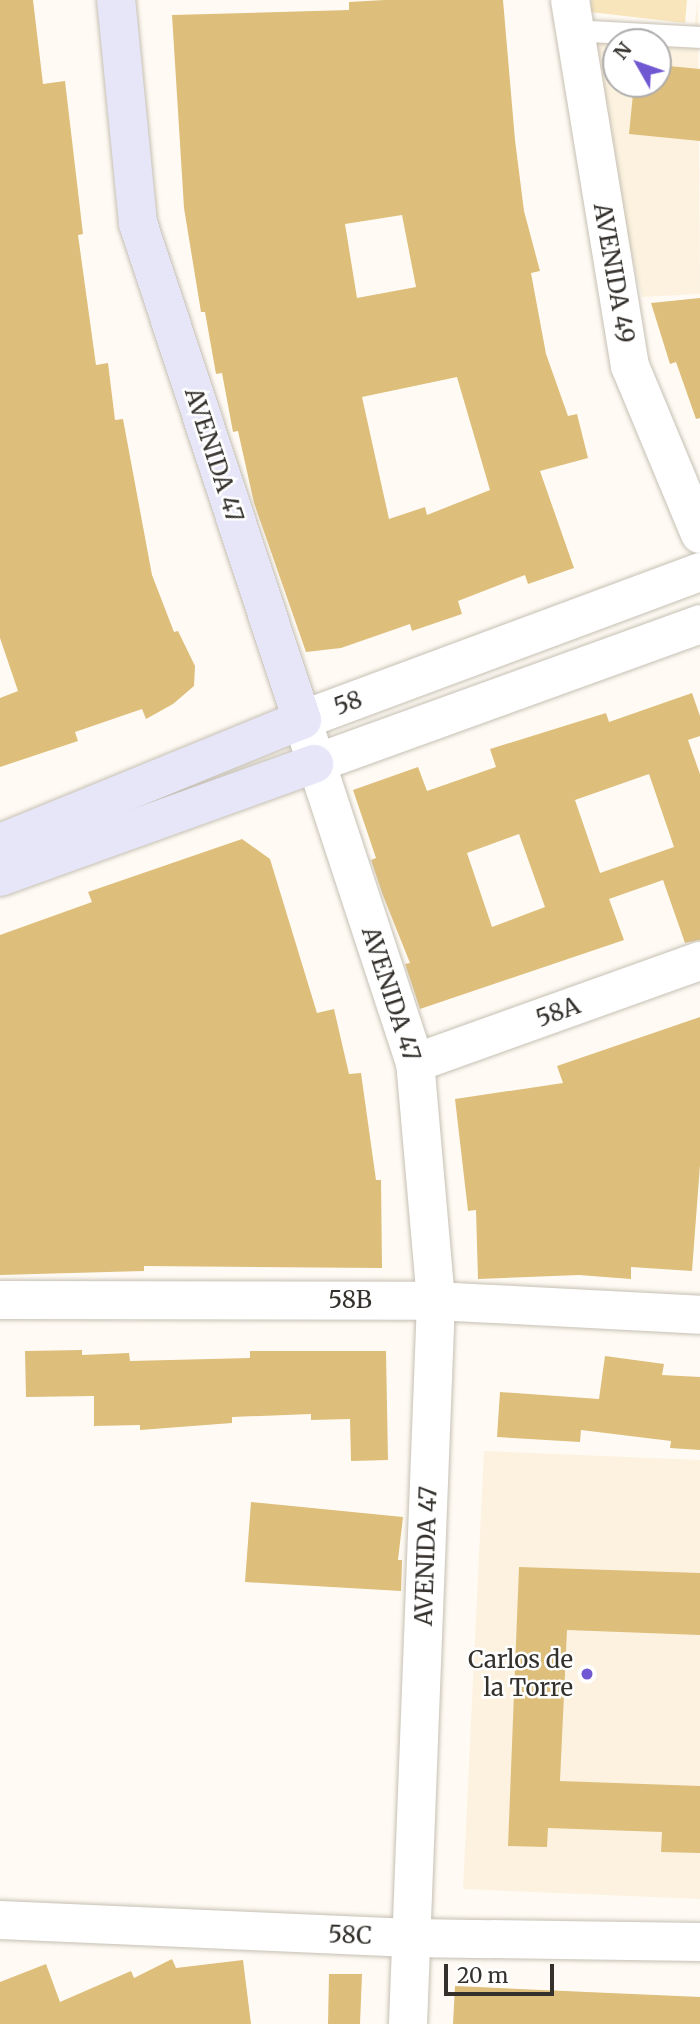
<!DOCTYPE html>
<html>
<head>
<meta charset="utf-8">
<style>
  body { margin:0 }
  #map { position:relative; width:700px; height:2024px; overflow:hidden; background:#fffbf4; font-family:Merriweather,serif }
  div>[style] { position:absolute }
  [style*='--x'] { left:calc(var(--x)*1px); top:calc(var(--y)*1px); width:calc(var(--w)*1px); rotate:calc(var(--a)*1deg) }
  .built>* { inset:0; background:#fcf2df }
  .green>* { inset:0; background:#f9e5bb }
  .building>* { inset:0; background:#debe7b }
  .roads { filter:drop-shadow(0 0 2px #c6c0b4) drop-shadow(0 0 2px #c6c0b4) }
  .lane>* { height:21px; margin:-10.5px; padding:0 10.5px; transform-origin:10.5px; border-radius:10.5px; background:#fff }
  .street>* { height:38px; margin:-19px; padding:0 19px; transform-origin:19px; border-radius:19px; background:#fff }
  .secondary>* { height:38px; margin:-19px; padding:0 19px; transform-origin:19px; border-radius:19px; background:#e7e6f9 }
  .dots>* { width:19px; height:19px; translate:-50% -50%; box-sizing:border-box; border:4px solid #fff; border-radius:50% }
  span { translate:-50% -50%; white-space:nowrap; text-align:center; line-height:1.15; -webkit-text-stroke:5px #fff; paint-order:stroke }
  .street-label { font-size:24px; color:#34312d }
  .poi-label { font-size:24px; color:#34312d }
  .right { translate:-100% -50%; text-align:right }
  .north { position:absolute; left:602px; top:28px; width:70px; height:70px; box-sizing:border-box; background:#fff; border:2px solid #aeadab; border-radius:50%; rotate:310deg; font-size:19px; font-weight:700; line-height:28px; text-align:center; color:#34312d }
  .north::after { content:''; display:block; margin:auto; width:24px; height:32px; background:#7058d2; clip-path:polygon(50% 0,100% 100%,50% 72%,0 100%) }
  .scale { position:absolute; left:444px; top:1964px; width:110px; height:32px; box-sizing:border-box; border:4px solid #34312d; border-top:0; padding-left:9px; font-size:21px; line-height:24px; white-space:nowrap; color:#34312d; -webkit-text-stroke:5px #fff; paint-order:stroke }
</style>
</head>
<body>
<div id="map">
  <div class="built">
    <i style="clip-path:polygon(evenodd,698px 0,700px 294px,642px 297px,603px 135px,587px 26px,694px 29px,698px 0,616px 42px,658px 42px,658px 84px,616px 84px,616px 42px)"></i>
    <i style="clip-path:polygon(484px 1451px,700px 1460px,700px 1899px,463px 1889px)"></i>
  </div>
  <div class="green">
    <i style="clip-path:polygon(591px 0,687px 0,685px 23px,590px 12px)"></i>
  </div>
  <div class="building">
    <i style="clip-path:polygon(0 0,33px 0,43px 84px,65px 81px,83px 234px,78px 235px,96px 365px,108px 363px,115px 420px,123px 419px,152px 575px,174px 632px,178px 631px,195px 666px,194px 686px,173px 704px,146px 719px,142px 709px,75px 732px,78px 741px,0 767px,0 698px,18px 691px,0 638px)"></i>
    <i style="clip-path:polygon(evenodd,384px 0,503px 0,515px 140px,524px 211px,540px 271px,531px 273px,546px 354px,568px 416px,577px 414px,588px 458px,540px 471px,574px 568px,528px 584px,525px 575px,458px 601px,462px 614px,412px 631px,410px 624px,341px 648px,306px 652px,254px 503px,238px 431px,233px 432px,222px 373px,216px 374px,205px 312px,201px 312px,184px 208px,172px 15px,349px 10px,349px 2px,384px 0,402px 215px,416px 287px,357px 298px,345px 224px,402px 215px,384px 0,457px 377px,490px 490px,427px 515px,425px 507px,389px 519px,362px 397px,457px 377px)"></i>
    <i style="clip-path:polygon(658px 65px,700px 69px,700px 141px,629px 134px,634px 84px,658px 84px)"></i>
    <i style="clip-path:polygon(700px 298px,700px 418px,696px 419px,676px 362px,670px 364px,651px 303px)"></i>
    <i style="clip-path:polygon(evenodd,692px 693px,700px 716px,700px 736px,688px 740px,700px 774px,700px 940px,685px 943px,663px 880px,609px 899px,624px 940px,420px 1009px,405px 964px,410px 963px,382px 893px,371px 860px,376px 858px,353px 790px,418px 767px,427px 791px,496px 767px,490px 749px,606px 713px,609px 722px,692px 693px,649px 774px,674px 847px,600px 873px,575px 800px,649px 774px,692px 693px,519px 834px,545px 907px,492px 927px,467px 853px,519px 834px)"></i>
    <i style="clip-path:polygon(242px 839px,270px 859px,317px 1013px,334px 1009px,349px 1074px,361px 1073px,376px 1180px,381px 1180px,382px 1268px,144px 1266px,144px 1271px,0 1275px,0 935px,92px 902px,88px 892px)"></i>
    <i style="clip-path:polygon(700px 1017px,700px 1165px,692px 1271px,631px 1267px,631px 1279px,579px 1275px,478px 1279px,476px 1210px,468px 1211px,455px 1099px,563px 1083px,557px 1066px)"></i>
    <i style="clip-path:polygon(82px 1350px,82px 1355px,129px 1353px,130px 1361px,250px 1358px,250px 1351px,386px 1351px,388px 1460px,351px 1461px,350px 1419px,311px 1420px,311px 1414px,232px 1417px,232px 1423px,140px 1430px,140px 1425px,94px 1426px,94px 1396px,26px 1397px,25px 1351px)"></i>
    <i style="clip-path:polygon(605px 1356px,664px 1364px,662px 1375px,700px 1377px,700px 1450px,670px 1448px,671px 1441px,581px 1430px,580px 1442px,497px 1437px,500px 1392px,599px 1399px)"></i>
    <i style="clip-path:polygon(251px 1502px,403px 1517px,398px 1560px,402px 1560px,401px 1591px,245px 1582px)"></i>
    <i style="clip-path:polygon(519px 1567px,700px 1573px,700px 1635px,567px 1630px,560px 1781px,700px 1786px,700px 1853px,661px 1852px,662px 1832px,548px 1828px,547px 1847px,508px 1846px)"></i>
    <i style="clip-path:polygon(172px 1959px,176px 1968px,243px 1960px,251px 2024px,0 2024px,0 1982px,46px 1964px,60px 2002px,131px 1971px,134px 1978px)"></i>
    <i style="clip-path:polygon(329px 1974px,362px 1974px,360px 2024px,328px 2024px)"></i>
    <i style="clip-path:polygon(455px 1986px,700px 1997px,700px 2024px,453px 2024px)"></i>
  </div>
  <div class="roads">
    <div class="lane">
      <i style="--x:572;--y:30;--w:128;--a:3.1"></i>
    </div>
    <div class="street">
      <i style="--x:570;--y:0;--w:371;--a:80.7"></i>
      <i style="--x:630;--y:366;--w:182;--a:67.4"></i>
      <i style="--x:314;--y:764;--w:411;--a:-19.9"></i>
      <i style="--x:415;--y:1063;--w:303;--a:-19.7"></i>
      <i style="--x:0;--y:1300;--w:436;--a:0.1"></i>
      <i style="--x:436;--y:1301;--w:264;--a:3"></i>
      <i style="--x:0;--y:1920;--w:411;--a:2.5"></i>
      <i style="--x:411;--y:1938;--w:289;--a:0.8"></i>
      <i style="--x:408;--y:2024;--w:724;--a:-87.78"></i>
      <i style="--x:436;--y:1301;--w:239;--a:-95"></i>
      <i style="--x:415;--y:1063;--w:361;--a:-108.2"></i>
      <i style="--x:302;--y:720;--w:425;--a:-20.4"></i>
    </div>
    <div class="secondary">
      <i style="--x:0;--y:843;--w:326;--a:-22.2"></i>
      <i style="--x:302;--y:720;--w:523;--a:-108.26"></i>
      <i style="--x:138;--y:223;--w:224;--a:-95.6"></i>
      <i style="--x:0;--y:877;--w:334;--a:-19.8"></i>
    </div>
  </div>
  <div class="dots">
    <i style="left:587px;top:1674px;background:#7058d2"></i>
  </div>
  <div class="street-label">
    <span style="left:614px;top:273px;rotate:80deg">AVENIDA 49</span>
    <span style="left:214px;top:455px;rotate:72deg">AVENIDA 47</span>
    <span style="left:348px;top:703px;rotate:-20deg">58</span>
    <span style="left:391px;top:994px;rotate:72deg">AVENIDA 47</span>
    <span style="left:558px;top:1012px;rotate:-20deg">58A</span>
    <span style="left:350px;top:1300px">58B</span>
    <span style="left:426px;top:1556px;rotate:-88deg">AVENIDA 47</span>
    <span style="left:350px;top:1935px;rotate:2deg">58C</span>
  </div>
  <div class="poi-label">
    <span class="right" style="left:573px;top:1674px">Carlos de<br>la Torre</span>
  </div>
  <div class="north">N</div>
  <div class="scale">20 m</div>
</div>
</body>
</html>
